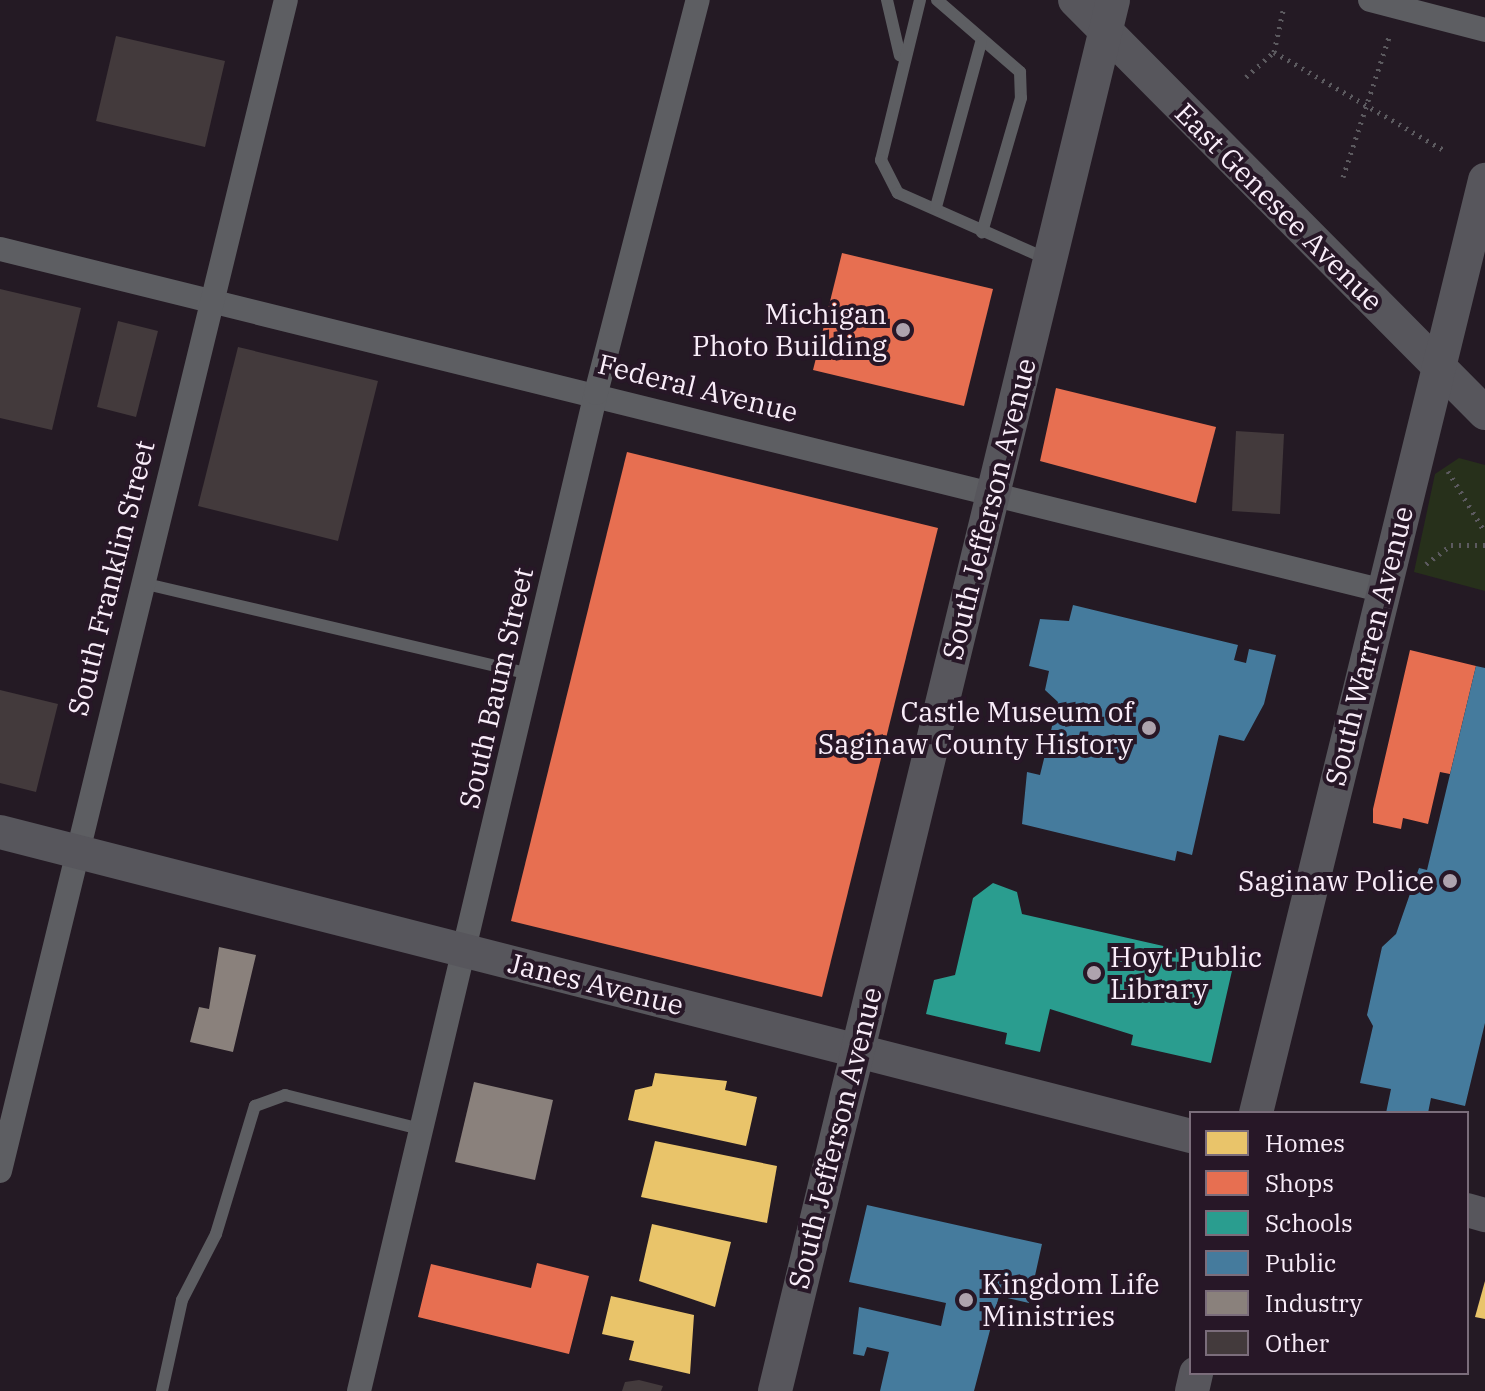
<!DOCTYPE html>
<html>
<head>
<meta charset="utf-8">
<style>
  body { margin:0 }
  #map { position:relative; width:1485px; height:1391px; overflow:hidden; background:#241a24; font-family:"IBM Plex Serif",serif }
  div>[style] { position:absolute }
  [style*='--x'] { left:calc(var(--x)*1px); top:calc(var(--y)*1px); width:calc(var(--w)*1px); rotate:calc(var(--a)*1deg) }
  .green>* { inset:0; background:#27301b }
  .homes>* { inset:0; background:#e9c46a }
  .shops>* { inset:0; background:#e76f51 }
  .schools>* { inset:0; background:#2a9d8f }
  .public>* { inset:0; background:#457b9d }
  .industry>* { inset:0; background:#8a817c }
  .building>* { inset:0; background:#433a3c }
  .path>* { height:5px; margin-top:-2.5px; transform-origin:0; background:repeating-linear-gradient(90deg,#5c5a5f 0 2px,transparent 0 8px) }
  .lane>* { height:12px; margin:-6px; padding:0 6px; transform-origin:6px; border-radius:6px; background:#5d5e62 }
  .street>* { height:24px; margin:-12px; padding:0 12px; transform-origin:12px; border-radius:12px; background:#5d5e62 }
  .secondary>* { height:34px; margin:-17px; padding:0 17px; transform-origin:17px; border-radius:17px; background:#57565c }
  .dots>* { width:22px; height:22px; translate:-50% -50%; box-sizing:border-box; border:4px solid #271727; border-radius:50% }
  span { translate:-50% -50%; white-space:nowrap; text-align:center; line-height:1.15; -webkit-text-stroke:8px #271727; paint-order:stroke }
  .street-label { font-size:28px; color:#f9edf9 }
  .poi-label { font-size:28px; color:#f9edf9 }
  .right { translate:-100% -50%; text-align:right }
  .left { translate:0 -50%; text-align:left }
  .legend { position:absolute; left:1189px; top:1111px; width:280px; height:264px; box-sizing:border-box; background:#271727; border:2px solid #7b6d7b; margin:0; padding:10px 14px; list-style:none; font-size:24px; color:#f9edf9 }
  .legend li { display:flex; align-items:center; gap:16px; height:40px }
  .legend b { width:40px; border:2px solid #7b6d7b }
</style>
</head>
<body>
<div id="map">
  <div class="green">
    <i style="clip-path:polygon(1459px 458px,1485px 465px,1485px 591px,1414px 572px,1435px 474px)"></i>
  </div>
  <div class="homes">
    <i style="clip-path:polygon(655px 1073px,727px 1081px,725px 1090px,757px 1097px,746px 1146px,628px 1120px,635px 1090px,652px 1086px)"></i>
    <i style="clip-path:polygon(655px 1141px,777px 1166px,767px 1223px,641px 1197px)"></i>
    <i style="clip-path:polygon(652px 1224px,731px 1242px,715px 1307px,639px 1281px)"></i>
    <i style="clip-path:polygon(1485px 1281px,1485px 1319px,1475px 1317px)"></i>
    <i style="clip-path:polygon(611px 1296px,694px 1315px,690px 1374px,629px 1360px,634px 1341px,602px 1334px)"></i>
  </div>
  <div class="shops">
    <i style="clip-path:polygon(842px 253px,993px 289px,964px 406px,813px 370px)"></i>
    <i style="clip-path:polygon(1056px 388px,1216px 427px,1196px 503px,1040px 461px)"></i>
    <i style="clip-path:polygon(627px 452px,938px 528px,822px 997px,511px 921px)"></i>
    <i style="clip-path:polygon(1410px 650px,1476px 666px,1450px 774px,1440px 772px,1428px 824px,1403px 818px,1401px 829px,1373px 823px,1373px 809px)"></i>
    <i style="clip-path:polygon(537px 1263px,589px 1276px,569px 1354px,418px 1317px,431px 1264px,531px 1288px)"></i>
  </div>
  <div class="schools">
    <i style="clip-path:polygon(993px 883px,1017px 892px,1022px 914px,1234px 962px,1211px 1063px,1131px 1045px,1133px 1035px,1050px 1009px,1040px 1052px,1005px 1044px,1007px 1033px,926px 1014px,934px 980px,955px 975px,973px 898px)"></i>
  </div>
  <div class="public">
    <i style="clip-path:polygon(1073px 605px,1238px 645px,1234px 660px,1246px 663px,1249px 649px,1276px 655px,1264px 704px,1244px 741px,1219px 735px,1192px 855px,1177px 851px,1175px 861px,1022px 824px,1027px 772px,1040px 775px,1058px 702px,1045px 690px,1049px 671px,1029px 666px,1040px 619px,1069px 621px)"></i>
    <i style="clip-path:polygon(1476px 666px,1485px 668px,1485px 1023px,1465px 1106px,1431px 1098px,1428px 1113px,1386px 1113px,1391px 1089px,1360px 1083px,1373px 1026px,1367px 1015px,1382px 947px,1396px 934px,1419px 868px,1427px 870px)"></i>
    <i style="clip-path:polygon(867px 1205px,1042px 1244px,1029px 1303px,999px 1296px,974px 1391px,880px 1391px,889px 1352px,867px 1347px,864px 1356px,853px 1354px,859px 1307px,941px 1326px,946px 1303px,849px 1282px)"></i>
  </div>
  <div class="industry">
    <i style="clip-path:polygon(219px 947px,256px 955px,233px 1052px,190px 1042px,199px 1007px,209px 1009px)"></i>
    <i style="clip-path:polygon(474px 1082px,553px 1100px,535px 1180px,455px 1162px)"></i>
  </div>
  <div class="building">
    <i style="clip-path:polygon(116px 36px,225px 61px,205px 147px,96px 121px)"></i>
    <i style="clip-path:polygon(0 289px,81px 308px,52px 430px,0 418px)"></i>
    <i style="clip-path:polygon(118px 321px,158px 331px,136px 417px,97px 407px)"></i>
    <i style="clip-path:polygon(238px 347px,378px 381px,338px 541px,198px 506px)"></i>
    <i style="clip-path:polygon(1236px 431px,1284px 434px,1280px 514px,1232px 511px)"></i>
    <i style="clip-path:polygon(0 690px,58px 704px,36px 792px,0 783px)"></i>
    <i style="clip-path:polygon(639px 1380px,663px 1386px,661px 1391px,622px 1391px,625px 1382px)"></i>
  </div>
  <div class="path">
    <i style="--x:1274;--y:52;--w:196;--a:30"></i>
    <i style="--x:1246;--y:77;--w:38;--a:-42"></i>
    <i style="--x:1274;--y:52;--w:47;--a:-77.7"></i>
    <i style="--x:1343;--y:177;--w:151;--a:-71.8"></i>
    <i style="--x:1448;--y:471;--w:71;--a:58.8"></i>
    <i style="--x:1426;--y:564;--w:31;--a:-37"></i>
    <i style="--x:1451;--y:545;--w:34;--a:0"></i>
  </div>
  <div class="lane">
    <i style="--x:887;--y:0;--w:57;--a:76.9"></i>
    <i style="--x:920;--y:0;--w:165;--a:103.7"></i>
    <i style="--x:881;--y:160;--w:37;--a:63"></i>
    <i style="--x:898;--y:193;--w:165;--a:23.9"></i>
    <i style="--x:937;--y:0;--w:110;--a:40.9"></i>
    <i style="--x:1020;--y:72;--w:26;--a:88"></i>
    <i style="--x:1021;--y:98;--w:140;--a:106.2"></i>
    <i style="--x:936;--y:207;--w:170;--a:-74.7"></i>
    <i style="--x:142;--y:583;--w:398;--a:13.2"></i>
    <i style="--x:162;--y:1391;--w:93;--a:-77.6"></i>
    <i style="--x:182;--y:1300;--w:74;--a:-62.7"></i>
    <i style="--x:216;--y:1234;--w:134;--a:-73.1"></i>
    <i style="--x:255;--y:1106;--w:32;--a:-20"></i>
    <i style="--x:285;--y:1095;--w:143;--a:14.1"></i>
  </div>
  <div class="street">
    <i style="--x:1370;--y:0;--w:119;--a:14.6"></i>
    <i style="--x:0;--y:249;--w:1422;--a:13.88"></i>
    <i style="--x:0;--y:1171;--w:1205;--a:-76.28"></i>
    <i style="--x:359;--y:1391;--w:1026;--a:-76.64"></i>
    <i style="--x:596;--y:393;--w:406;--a:-75.5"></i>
  </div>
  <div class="secondary">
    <i style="--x:1075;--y:0;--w:582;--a:45.21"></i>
    <i style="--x:0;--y:832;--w:1229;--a:14.32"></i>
    <i style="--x:1256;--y:1113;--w:961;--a:-76.21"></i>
    <i style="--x:1467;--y:1210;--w:19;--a:16"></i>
    <i style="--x:775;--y:1391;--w:1431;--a:-76.34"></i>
    <i style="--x:1192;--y:1391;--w:18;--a:-77"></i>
  </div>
  <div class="dots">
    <i style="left:903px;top:330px;background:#aea3ae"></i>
    <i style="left:1149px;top:728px;background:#aea3ae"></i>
    <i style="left:1450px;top:881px;background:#aea3ae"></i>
    <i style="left:1094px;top:973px;background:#aea3ae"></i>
    <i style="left:966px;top:1300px;background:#aea3ae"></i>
  </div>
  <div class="street-label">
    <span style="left:1279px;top:207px;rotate:45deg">East Genesee Avenue</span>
    <span style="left:698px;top:388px;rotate:14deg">Federal Avenue</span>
    <span style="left:989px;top:509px;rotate:-76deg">South Jefferson Avenue</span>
    <span style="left:111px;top:578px;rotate:-76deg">South Franklin Street</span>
    <span style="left:1369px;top:646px;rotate:-76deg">South Warren Avenue</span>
    <span style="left:496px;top:688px;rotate:-77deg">South Baum Street</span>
    <span style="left:596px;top:984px;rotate:14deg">Janes Avenue</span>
    <span style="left:835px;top:1138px;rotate:-76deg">South Jefferson Avenue</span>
  </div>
  <div class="poi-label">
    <span class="right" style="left:887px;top:330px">Michigan<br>Photo Building</span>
    <span class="right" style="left:1133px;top:728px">Castle Museum of<br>Saginaw County History</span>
    <span class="right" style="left:1434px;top:881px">Saginaw Police</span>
    <span class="left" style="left:1110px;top:973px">Hoyt Public<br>Library</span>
    <span class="left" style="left:982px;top:1300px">Kingdom Life<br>Ministries</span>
  </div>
  <ul class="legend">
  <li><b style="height:22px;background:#e9c46a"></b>Homes</li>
  <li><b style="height:22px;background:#e76f51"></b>Shops</li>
  <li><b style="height:22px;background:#2a9d8f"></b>Schools</li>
  <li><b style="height:22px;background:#457b9d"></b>Public</li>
  <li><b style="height:22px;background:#8a817c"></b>Industry</li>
  <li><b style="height:22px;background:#433a3c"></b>Other</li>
  </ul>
</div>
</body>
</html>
